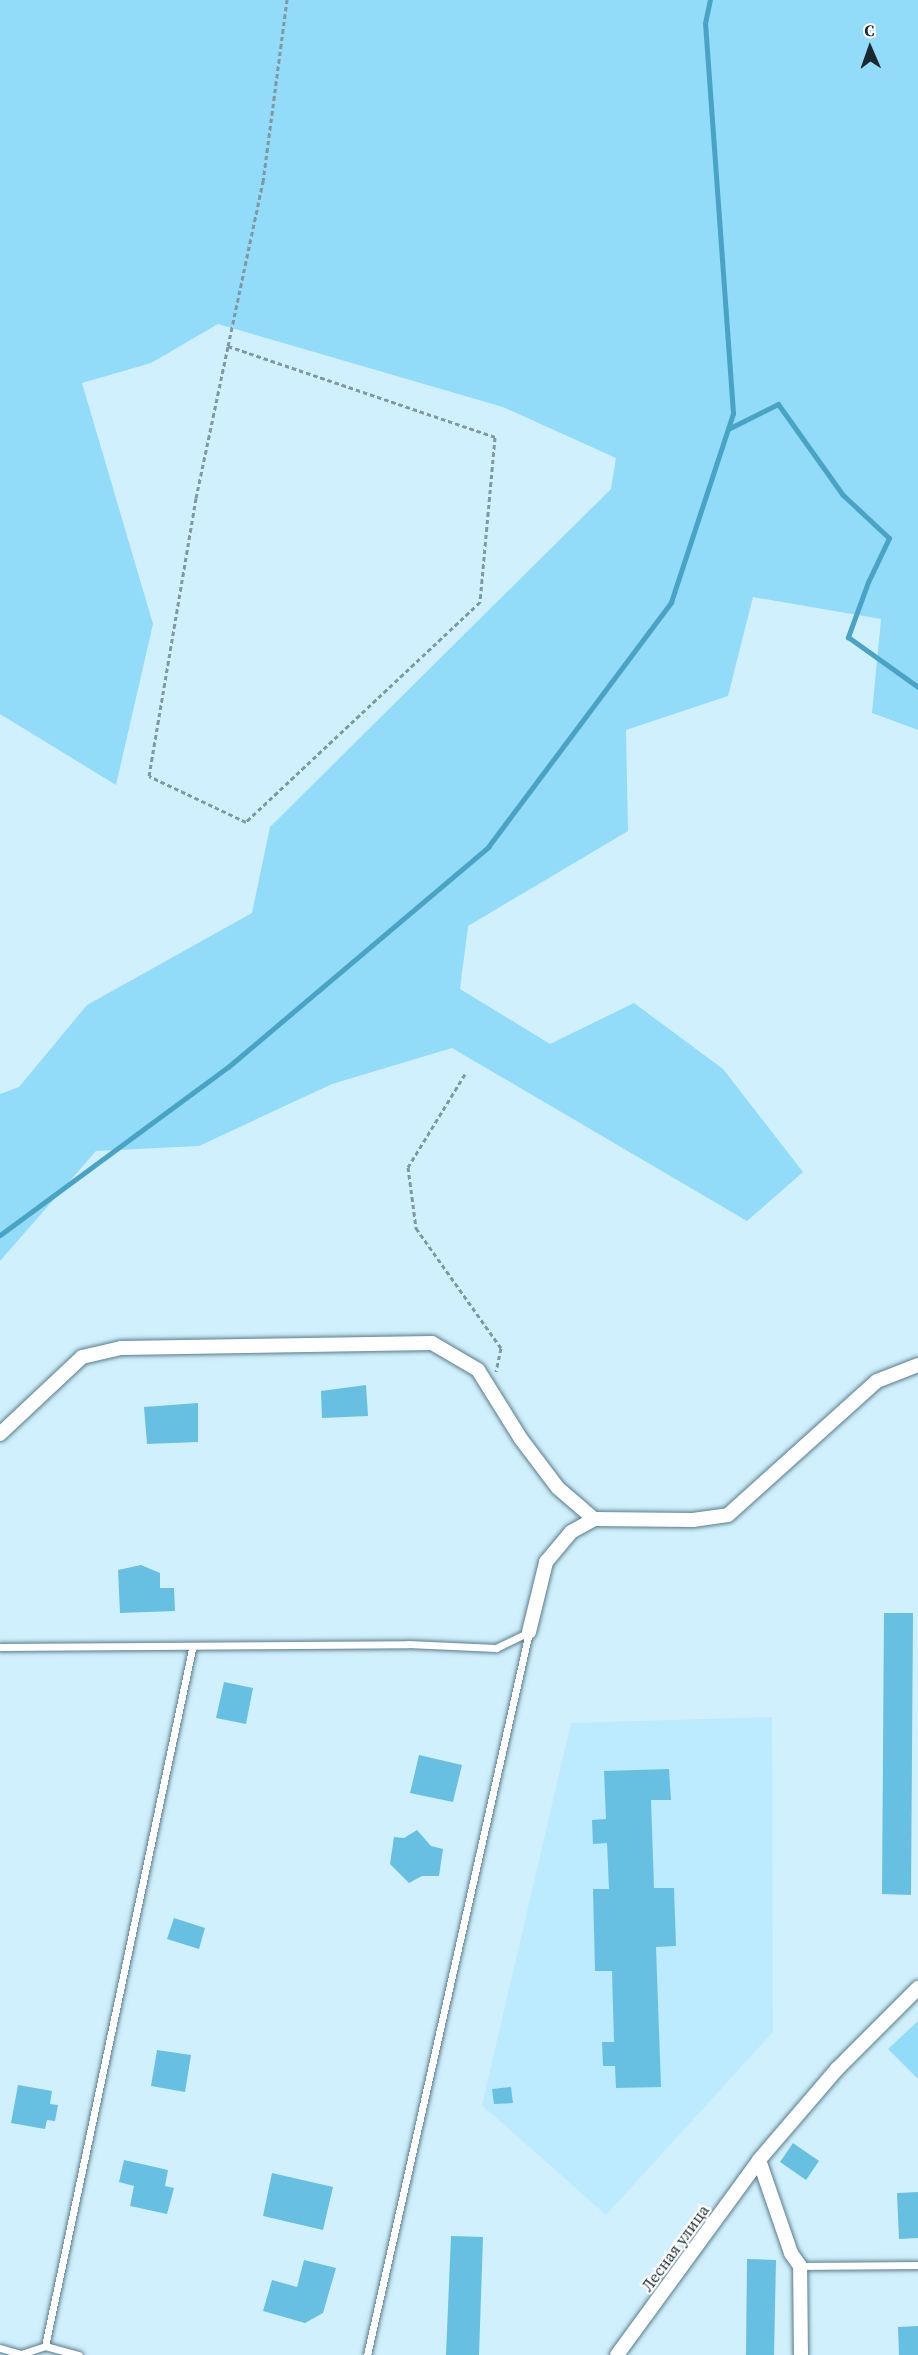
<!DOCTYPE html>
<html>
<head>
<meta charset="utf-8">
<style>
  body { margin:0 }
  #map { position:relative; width:918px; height:2355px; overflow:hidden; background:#d1f0fd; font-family:"Source Serif 4",serif }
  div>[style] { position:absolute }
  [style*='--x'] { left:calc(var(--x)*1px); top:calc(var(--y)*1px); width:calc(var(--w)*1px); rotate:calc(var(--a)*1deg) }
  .built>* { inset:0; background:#bceafe }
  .green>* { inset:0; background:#92dbf9 }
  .stream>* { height:5px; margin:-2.5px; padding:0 2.5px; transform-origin:2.5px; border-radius:2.5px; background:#49a3c5 }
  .building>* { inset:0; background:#67c0e2 }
  .path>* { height:3px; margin-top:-1.5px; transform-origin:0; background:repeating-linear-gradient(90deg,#8098a2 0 4.5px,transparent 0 7.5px) }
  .roads { filter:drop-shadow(0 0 2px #597c8b) drop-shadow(0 0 2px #597c8b) }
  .service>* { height:7px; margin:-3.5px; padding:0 3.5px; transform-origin:3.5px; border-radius:3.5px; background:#fff }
  .minor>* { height:14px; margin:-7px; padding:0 7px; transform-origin:7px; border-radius:7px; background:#fff }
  span { translate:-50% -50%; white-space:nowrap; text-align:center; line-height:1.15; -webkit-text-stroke:4.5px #fff; paint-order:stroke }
  .street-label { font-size:16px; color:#1a292f }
  .north { position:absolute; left:840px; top:18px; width:60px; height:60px; -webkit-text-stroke:4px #fff; paint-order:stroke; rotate:358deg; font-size:16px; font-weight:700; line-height:24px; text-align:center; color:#1a292f }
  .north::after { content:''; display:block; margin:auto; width:21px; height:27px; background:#1a292f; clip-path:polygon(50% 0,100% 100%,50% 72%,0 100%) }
</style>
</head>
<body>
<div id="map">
  <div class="built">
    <i style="clip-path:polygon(772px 1717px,773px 2032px,606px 2215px,482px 2105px,571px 1723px)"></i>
  </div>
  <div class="green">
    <i style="clip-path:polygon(0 0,918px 0,918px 730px,872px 713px,881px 619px,753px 597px,728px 696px,626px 730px,628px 831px,468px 926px,460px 989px,550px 1044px,634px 1003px,723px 1069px,803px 1172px,747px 1221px,452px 1048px,332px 1084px,199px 1146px,96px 1151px,0 1261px,0 1094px,19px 1087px,87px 1005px,252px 913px,270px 827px,611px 489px,616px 458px,503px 407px,218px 324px,151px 363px,82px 383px,153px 624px,116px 785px,0 714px)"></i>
    <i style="clip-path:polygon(918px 2021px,918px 2078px,917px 2078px,888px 2049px)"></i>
  </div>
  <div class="stream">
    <i style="--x:728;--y:429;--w:56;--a:-26.6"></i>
    <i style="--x:778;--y:404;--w:112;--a:54.5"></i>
    <i style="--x:843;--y:495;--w:63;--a:43.1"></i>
    <i style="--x:889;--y:538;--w:49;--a:115.5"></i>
    <i style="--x:868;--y:582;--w:59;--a:110"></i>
    <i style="--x:848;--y:637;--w:86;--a:35.5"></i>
    <i style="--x:0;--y:1235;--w:283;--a:-36.4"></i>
    <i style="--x:228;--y:1067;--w:341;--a:-40.2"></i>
    <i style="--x:488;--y:847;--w:306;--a:-53.2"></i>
    <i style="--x:671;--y:602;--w:199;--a:-71.8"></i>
    <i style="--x:733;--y:413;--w:391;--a:-94.1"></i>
    <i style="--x:705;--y:23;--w:24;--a:-78"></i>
  </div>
  <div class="building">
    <i style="clip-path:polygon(366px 1385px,368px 1416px,322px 1418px,321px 1391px)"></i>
    <i style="clip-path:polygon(198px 1403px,198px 1442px,147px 1444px,144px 1407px)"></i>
    <i style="clip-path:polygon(141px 1565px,160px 1573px,160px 1588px,174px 1588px,175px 1611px,120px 1613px,118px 1570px)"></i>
    <i style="clip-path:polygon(884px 1613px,913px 1613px,911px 1895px,882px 1894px)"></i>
    <i style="clip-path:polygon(224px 1682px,253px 1688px,246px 1724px,216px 1718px)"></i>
    <i style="clip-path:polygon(419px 1755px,462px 1765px,453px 1802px,410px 1793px)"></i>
    <i style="clip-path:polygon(669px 1769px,671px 1800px,651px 1800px,654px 1888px,674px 1888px,676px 1946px,656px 1947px,661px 2087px,616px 2088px,615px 2066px,603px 2066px,602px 2042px,614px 2042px,612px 1971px,595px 1971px,593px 1889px,609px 1889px,607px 1843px,593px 1844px,592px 1820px,606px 1819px,604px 1771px)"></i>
    <i style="clip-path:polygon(417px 1830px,431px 1846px,443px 1849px,439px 1876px,422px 1876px,409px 1883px,390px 1864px,394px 1837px,404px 1838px)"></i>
    <i style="clip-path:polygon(174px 1918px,205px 1928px,199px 1949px,167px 1939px)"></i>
    <i style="clip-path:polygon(157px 2050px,191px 2055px,185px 2092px,151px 2086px)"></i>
    <i style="clip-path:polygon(18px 2085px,52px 2091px,50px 2104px,58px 2105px,55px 2121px,47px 2120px,45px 2129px,11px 2123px)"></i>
    <i style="clip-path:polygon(511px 2087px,513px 2103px,494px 2104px,492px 2089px)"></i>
    <i style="clip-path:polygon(793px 2143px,819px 2161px,806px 2180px,780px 2162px)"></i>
    <i style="clip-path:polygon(124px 2160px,168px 2170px,165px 2186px,174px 2188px,167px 2214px,130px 2206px,134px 2186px,119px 2182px)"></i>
    <i style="clip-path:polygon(272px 2173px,333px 2187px,323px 2230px,263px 2216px)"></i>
    <i style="clip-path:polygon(918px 2192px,918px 2238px,899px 2239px,897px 2193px)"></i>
    <i style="clip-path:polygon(451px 2236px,483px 2237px,479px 2355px,446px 2355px)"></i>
    <i style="clip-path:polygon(747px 2259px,776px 2260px,774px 2355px,746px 2355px)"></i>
    <i style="clip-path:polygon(304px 2260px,336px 2268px,323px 2313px,305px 2323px,263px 2311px,272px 2280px,297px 2287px)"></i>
    <i style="clip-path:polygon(918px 2326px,918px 2355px,899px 2355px,898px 2327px)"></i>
  </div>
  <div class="path">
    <i style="--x:228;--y:346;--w:282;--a:18.8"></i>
    <i style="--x:495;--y:437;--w:166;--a:95.2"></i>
    <i style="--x:480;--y:602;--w:321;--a:136.8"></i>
    <i style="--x:246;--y:822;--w:107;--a:-154.6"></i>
    <i style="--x:149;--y:776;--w:282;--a:-80.4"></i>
    <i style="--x:196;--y:498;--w:155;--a:-78.1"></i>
    <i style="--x:228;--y:346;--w:168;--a:-78"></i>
    <i style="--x:263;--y:182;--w:184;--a:-82.5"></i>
    <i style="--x:465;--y:1074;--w:109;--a:121.5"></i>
    <i style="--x:408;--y:1167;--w:62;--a:82.5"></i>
    <i style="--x:416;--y:1228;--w:147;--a:54.7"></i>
    <i style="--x:501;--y:1348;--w:24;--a:102"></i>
  </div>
  <div class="roads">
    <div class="service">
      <i style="--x:0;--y:1647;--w:408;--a:-0.4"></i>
      <i style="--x:408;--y:1644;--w:88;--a:2.6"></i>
      <i style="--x:496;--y:1648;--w:37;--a:-26"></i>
      <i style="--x:800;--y:2266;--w:118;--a:-0.5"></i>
      <i style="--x:45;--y:2346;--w:712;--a:-78.09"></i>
      <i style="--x:0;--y:2348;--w:22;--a:16"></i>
      <i style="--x:21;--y:2354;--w:25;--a:-18"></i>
      <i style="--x:45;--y:2346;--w:35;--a:15"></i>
      <i style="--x:367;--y:2355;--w:741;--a:-77.37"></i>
    </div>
    <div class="minor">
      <i style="--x:0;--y:1434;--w:112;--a:-43.2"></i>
      <i style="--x:82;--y:1357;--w:40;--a:-13"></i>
      <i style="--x:121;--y:1348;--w:311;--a:-0.9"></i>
      <i style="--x:432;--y:1343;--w:53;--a:30.4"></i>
      <i style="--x:478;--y:1370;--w:81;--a:58.1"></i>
      <i style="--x:521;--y:1439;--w:61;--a:52.9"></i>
      <i style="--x:558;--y:1488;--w:48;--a:40.7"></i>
      <i style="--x:529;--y:1632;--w:72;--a:-76.3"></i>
      <i style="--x:546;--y:1562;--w:39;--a:-50"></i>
      <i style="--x:571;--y:1532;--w:26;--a:-29"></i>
      <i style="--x:594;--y:1519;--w:99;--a:0.6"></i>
      <i style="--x:693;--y:1520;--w:35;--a:-8"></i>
      <i style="--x:728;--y:1515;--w:200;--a:-42"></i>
      <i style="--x:877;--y:1381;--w:44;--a:-21.3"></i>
      <i style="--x:617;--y:2355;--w:241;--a:-53.9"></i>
      <i style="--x:801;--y:2355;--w:89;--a:-90.6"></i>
      <i style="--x:800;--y:2266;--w:16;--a:-125"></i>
      <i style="--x:791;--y:2253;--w:98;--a:-109"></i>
      <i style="--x:759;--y:2160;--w:120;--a:-49.4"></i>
      <i style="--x:837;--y:2069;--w:115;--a:-45"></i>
    </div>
  </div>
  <div class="street-label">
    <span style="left:675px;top:2248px;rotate:-54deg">Лесная улица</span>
  </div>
  <div class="north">С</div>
</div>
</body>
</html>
